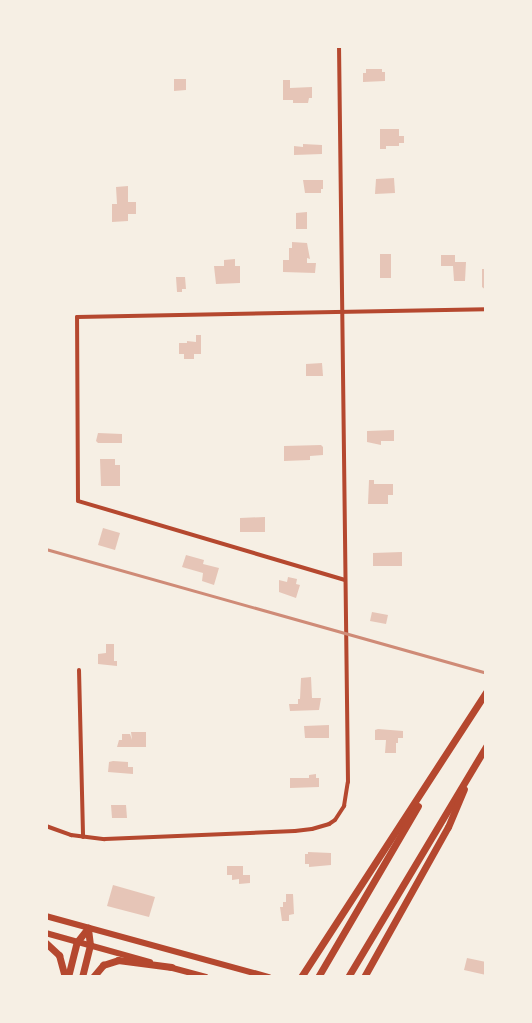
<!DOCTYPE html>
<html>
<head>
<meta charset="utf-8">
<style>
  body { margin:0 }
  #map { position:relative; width:532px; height:1023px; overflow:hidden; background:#f6efe4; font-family:"Roboto Condensed",sans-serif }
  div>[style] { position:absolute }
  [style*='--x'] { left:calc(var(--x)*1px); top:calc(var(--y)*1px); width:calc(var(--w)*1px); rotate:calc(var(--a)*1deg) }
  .building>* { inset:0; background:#e6c5b7 }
  .minor>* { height:4px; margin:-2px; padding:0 2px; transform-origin:2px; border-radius:2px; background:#b5482f }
  .primary>* { height:5.5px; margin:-2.75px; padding:0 2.75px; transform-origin:2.75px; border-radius:2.75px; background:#b5482f }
  .motorway>* { height:7px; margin:-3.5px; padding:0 3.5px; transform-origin:3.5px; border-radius:3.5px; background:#b5482f }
  .rail>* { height:2.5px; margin:-1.25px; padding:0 1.25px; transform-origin:1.25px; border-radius:1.25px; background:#cf8b77 }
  span { translate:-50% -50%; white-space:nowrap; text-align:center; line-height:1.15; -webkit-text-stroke:4px #f6efe4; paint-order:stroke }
  .frame { position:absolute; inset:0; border:48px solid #f6efe4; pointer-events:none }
</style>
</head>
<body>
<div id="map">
  <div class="building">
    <i style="clip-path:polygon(366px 69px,382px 69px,382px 72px,385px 72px,385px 81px,363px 82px,363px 73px,366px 73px)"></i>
    <i style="clip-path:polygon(174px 79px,186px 79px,186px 90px,174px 91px)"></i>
    <i style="clip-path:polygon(283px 80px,290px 80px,290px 88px,312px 87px,312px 98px,309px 98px,308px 103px,293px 103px,293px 100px,283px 100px)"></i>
    <i style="clip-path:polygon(380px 129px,399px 129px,399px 136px,404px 136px,404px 143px,399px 143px,399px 146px,386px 146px,386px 149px,380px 149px)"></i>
    <i style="clip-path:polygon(303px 144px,322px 145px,322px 154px,294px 155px,294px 146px,303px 147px)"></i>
    <i style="clip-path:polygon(394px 178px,395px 193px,375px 194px,376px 179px)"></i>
    <i style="clip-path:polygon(303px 180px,323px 180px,323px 189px,321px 189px,321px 193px,305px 193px)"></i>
    <i style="clip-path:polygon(128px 186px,128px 202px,136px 202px,136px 214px,128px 214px,128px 221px,112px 222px,112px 204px,117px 204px,116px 187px)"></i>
    <i style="clip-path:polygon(307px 212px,307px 229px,296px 229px,296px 213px)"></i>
    <i style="clip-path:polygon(292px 242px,307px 243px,310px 259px,307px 258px,307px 263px,316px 263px,315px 273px,283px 272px,283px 260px,289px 260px,289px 248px,292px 248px)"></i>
    <i style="clip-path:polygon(380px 254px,391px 254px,391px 278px,380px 278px)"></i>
    <i style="clip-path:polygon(441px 255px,455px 255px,455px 262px,466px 262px,465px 281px,454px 281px,453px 266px,441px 266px)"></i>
    <i style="clip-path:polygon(235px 259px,235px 266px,240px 266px,240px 283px,216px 284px,214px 266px,224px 266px,224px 260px)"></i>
    <i style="clip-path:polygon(482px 269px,486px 269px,486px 290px,482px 287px)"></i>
    <i style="clip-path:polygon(176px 277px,185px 277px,186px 289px,182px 289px,182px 292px,177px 292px)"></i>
    <i style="clip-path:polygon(196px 335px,201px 335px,201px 354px,194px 354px,194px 359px,184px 359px,184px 354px,179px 354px,179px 343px,187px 343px,187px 341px,196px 342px)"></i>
    <i style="clip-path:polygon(322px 363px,323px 376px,306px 376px,306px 364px)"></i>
    <i style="clip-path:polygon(394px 430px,394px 441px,381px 441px,381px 445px,367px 442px,367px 431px)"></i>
    <i style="clip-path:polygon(98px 433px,122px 434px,122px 443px,98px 443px,96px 441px)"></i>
    <i style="clip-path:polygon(321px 445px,323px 447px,323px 455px,310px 456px,310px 460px,284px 461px,284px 446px)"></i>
    <i style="clip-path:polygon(100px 459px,115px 459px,115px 465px,120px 465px,120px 486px,101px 486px)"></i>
    <i style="clip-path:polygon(369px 480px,374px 480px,374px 484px,393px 484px,393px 495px,388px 495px,388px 504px,368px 504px)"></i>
    <i style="clip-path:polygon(265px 517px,265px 532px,240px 532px,240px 518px)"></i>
    <i style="clip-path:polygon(103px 528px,120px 533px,115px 550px,98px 545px)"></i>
    <i style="clip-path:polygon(402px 552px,402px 566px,373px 566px,373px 553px)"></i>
    <i style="clip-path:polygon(186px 555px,204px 560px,203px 564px,219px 568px,214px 585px,202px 581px,203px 573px,182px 567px)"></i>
    <i style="clip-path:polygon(288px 577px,297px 579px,296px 584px,300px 585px,296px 598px,279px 592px,279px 580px,287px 582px)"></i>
    <i style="clip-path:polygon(372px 612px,388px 615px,386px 624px,370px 621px)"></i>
    <i style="clip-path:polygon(106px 644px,114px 644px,114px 661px,117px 661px,117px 666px,98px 664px,98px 654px,106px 653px)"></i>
    <i style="clip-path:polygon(311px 677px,312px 698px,321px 698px,319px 710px,290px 711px,289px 704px,298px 704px,298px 699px,300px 699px,301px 678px)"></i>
    <i style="clip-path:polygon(329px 725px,329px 738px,305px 738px,304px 726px)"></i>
    <i style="clip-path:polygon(378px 729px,403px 731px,403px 738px,398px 738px,398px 743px,396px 743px,396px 753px,385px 753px,386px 740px,375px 740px,375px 730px)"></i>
    <i style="clip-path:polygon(131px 732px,146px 732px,146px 747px,117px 747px,119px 740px,122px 740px,122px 734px,130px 734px,132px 740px)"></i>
    <i style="clip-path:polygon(113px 761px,128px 762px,128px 767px,133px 767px,133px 774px,108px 772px,109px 762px)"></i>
    <i style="clip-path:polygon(316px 774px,316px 778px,319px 778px,319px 787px,290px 788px,290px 778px,309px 778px,309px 775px)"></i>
    <i style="clip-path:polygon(111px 805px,126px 805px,127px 818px,112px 818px)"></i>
    <i style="clip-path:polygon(308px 852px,331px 853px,331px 865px,309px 867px,309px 864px,305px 864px,305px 854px,308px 854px)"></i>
    <i style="clip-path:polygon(227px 866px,243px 866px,243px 875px,250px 875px,250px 883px,239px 884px,239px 879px,232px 880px,232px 875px,227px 875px)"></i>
    <i style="clip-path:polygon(113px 885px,155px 897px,149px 917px,107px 906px)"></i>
    <i style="clip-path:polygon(286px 894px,293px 894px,294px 914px,289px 915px,289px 921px,282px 921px,280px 907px,283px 907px,283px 902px,286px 902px)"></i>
    <i style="clip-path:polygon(467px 958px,486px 962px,486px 975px,464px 970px)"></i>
  </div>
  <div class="minor">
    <i style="--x:345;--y:580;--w:278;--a:-163.5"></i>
    <i style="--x:78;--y:501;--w:184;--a:-90.3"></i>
    <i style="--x:77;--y:317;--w:409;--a:-1.1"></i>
    <i style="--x:79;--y:670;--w:167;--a:88.6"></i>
    <i style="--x:46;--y:826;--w:27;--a:20"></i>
    <i style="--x:71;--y:835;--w:34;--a:7"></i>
    <i style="--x:105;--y:839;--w:190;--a:-2.4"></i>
    <i style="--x:295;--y:831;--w:17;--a:-7"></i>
    <i style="--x:312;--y:829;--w:18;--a:-16"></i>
    <i style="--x:329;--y:824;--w:7;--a:-34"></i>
    <i style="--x:335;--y:820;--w:17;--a:-57"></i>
    <i style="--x:344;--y:806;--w:24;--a:-81"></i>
    <i style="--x:348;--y:782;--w:736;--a:-90.7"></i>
  </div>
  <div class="primary">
    <i style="--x:46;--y:916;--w:231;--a:15.3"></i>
    <i style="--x:46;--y:933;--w:108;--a:15.6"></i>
    <i style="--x:169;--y:967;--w:38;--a:15"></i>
  </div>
  <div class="motorway">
    <i style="--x:46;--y:943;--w:18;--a:43"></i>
    <i style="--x:59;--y:955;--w:23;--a:75"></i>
    <i style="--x:68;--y:977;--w:36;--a:-76"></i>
    <i style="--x:77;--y:942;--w:18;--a:-52"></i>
    <i style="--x:82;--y:977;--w:33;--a:-76"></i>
    <i style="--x:90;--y:945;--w:17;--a:-97"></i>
    <i style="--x:93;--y:977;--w:16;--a:-50"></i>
    <i style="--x:103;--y:965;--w:16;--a:-18"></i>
    <i style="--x:118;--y:960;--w:54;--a:7.4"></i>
    <i style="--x:301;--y:977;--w:340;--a:-57"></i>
    <i style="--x:318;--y:977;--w:198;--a:-59.7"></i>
    <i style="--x:348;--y:977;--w:269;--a:-59.1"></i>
    <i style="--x:364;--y:977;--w:172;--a:-60.8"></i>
    <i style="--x:448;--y:827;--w:41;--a:-67.2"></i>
  </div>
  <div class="rail">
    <i style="--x:46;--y:549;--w:457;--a:15.7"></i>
  </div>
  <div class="frame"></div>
</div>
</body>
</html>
